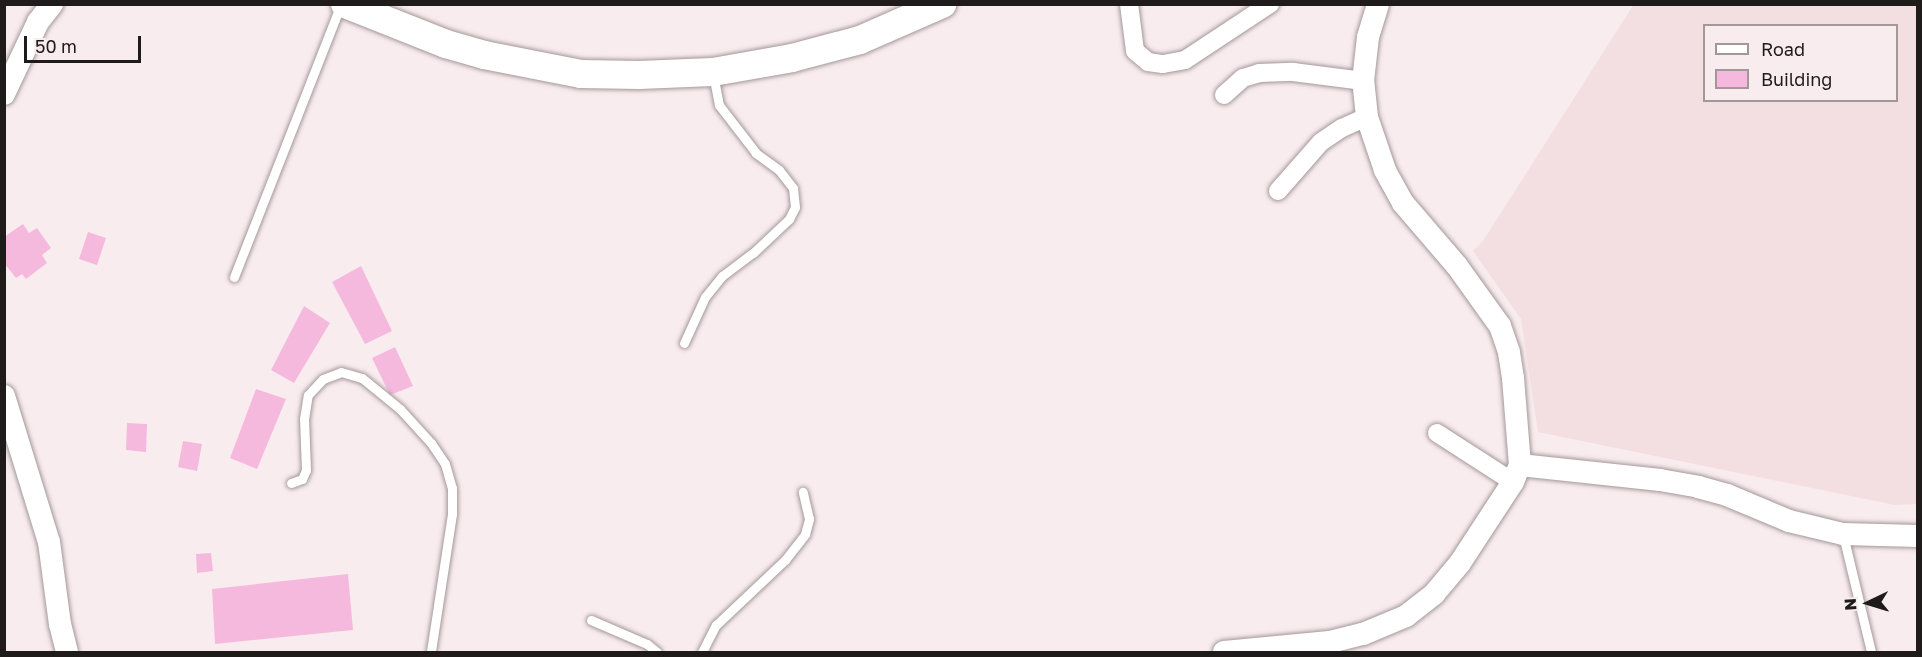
<!DOCTYPE html>
<html>
<head>
<meta charset="utf-8">
<style>
  body { margin:0 }
  #map { position:relative; width:1922px; height:657px; overflow:hidden; background:#f9ecee; font-family:"Golos Text",sans-serif }
  div>[style] { position:absolute }
  [style*='--x'] { left:calc(var(--x)*1px); top:calc(var(--y)*1px); width:calc(var(--w)*1px); rotate:calc(var(--a)*1deg) }
  .built>* { inset:0; background:#f3dee1 }
  .building>* { inset:0; background:#f5b9de }
  .roads { filter:drop-shadow(0 0 2px #a39899) drop-shadow(0 0 2px #a39899) }
  .service>* { height:9px; margin:-4.5px; padding:0 4.5px; transform-origin:4.5px; border-radius:4.5px; background:#fff }
  .minor>* { height:18px; margin:-9px; padding:0 9px; transform-origin:9px; border-radius:9px; background:#fff }
  .tertiary>* { height:22px; margin:-11px; padding:0 11px; transform-origin:11px; border-radius:11px; background:#fff }
  .primary>* { height:28px; margin:-14px; padding:0 14px; transform-origin:14px; border-radius:14px; background:#fff }
  span { translate:-50% -50%; white-space:nowrap; text-align:center; line-height:1.15; -webkit-text-stroke:6px #f9ecee; paint-order:stroke }
  .frame { position:absolute; inset:0; border:6px solid #1f1b1b; pointer-events:none }
  .legend { position:absolute; left:1703px; top:24px; width:195px; height:78px; box-sizing:border-box; background:#f9ecee; border:2px solid #a2989a; margin:0; padding:8px 10px; list-style:none; font-size:18px; color:#1f1b1b }
  .legend li { display:flex; align-items:center; gap:12px; height:30px }
  .legend b { width:30px; border:2px solid #a2989a }
  .north { position:absolute; left:1838px; top:573px; width:60px; height:60px; -webkit-text-stroke:4px #f9ecee; paint-order:stroke; rotate:266deg; font-size:16px; font-weight:700; line-height:24px; text-align:center; color:#1f1b1b }
  .north::after { content:''; display:block; margin:auto; width:21px; height:27px; background:#1f1b1b; clip-path:polygon(50% 0,100% 100%,50% 72%,0 100%) }
  .scale { position:absolute; left:24px; top:36px; width:117px; height:27px; box-sizing:border-box; border:3px solid #1f1b1b; border-top:0; padding-left:8px; font-size:18px; line-height:21px; white-space:nowrap; color:#1f1b1b; -webkit-text-stroke:4px #f9ecee; paint-order:stroke }
</style>
</head>
<body>
<div id="map">
  <div class="built">
    <i style="clip-path:polygon(evenodd,1634px 4px,1917px 5px,1917px 504px,1895px 505px,1538px 432px,1521px 319px,1473px 251px,1483px 241px,1634px 4px,1704px 26px,1896px 26px,1896px 100px,1704px 100px,1704px 26px)"></i>
  </div>
  <div class="building">
    <i style="clip-path:polygon(23px 224px,29px 233px,37px 228px,51px 248px,42px 255px,47px 263px,26px 279px,22px 274px,16px 278px,4px 263px,4px 237px)"></i>
    <i style="clip-path:polygon(88px 232px,106px 238px,97px 265px,79px 259px)"></i>
    <i style="clip-path:polygon(361px 266px,392px 331px,365px 344px,332px 282px)"></i>
    <i style="clip-path:polygon(304px 306px,330px 323px,294px 383px,271px 370px)"></i>
    <i style="clip-path:polygon(395px 347px,413px 386px,390px 395px,372px 358px)"></i>
    <i style="clip-path:polygon(256px 389px,286px 399px,257px 469px,230px 458px)"></i>
    <i style="clip-path:polygon(127px 423px,147px 424px,146px 452px,126px 450px)"></i>
    <i style="clip-path:polygon(183px 441px,202px 444px,197px 471px,178px 467px)"></i>
    <i style="clip-path:polygon(211px 553px,213px 571px,197px 573px,196px 554px)"></i>
    <i style="clip-path:polygon(348px 574px,353px 630px,215px 644px,212px 589px)"></i>
  </div>
  <div class="roads">
    <div class="service">
      <i style="--x:234;--y:277;--w:293;--a:-68.6"></i>
      <i style="--x:684;--y:343;--w:51;--a:-65.5"></i>
      <i style="--x:705;--y:297;--w:27;--a:-51"></i>
      <i style="--x:722;--y:276;--w:39;--a:-37"></i>
      <i style="--x:753;--y:253;--w:50;--a:-43.4"></i>
      <i style="--x:789;--y:219;--w:13;--a:-63"></i>
      <i style="--x:795;--y:207;--w:19;--a:-96"></i>
      <i style="--x:793;--y:188;--w:23;--a:-128"></i>
      <i style="--x:779;--y:170;--w:29;--a:-144"></i>
      <i style="--x:756;--y:153;--w:61;--a:-127.6"></i>
      <i style="--x:719;--y:105;--w:32;--a:-101"></i>
      <i style="--x:291;--y:483;--w:12;--a:-20"></i>
      <i style="--x:302;--y:479;--w:10;--a:-66"></i>
      <i style="--x:306;--y:470;--w:51;--a:-92.2"></i>
      <i style="--x:304;--y:419;--w:24;--a:-81"></i>
      <i style="--x:308;--y:395;--w:22;--a:-47"></i>
      <i style="--x:323;--y:379;--w:19;--a:-21"></i>
      <i style="--x:341;--y:372;--w:22;--a:16"></i>
      <i style="--x:362;--y:378;--w:49;--a:39.2"></i>
      <i style="--x:400;--y:409;--w:46;--a:47.6"></i>
      <i style="--x:431;--y:443;--w:25;--a:56"></i>
      <i style="--x:445;--y:464;--w:25;--a:74"></i>
      <i style="--x:452;--y:488;--w:26;--a:90"></i>
      <i style="--x:452;--y:514;--w:140;--a:98.7"></i>
      <i style="--x:1843;--y:535;--w:120;--a:76.5"></i>
      <i style="--x:591;--y:620;--w:61;--a:23.2"></i>
      <i style="--x:647;--y:644;--w:13;--a:39"></i>
      <i style="--x:702;--y:652;--w:30;--a:-63"></i>
      <i style="--x:716;--y:625;--w:95;--a:-43.3"></i>
      <i style="--x:785;--y:560;--w:33;--a:-52"></i>
      <i style="--x:805;--y:534;--w:16;--a:-75"></i>
      <i style="--x:809;--y:519;--w:28;--a:-103"></i>
    </div>
    <div class="minor">
      <i style="--x:1129;--y:4;--w:47;--a:82.7"></i>
      <i style="--x:1135;--y:51;--w:17;--a:40"></i>
      <i style="--x:1148;--y:62;--w:15;--a:8"></i>
      <i style="--x:1163;--y:64;--w:22;--a:-10"></i>
      <i style="--x:1185;--y:60;--w:102;--a:-33.4"></i>
      <i style="--x:1224;--y:95;--w:25;--a:-42"></i>
      <i style="--x:1243;--y:78;--w:17;--a:-17"></i>
      <i style="--x:1259;--y:73;--w:34;--a:-2"></i>
      <i style="--x:1293;--y:72;--w:71;--a:7.3"></i>
      <i style="--x:1278;--y:191;--w:65;--a:-48.7"></i>
      <i style="--x:1321;--y:142;--w:25;--a:-34"></i>
      <i style="--x:1342;--y:128;--w:27;--a:-24"></i>
      <i style="--x:1437;--y:433;--w:90;--a:32.8"></i>
    </div>
    <div class="tertiary">
      <i style="--x:4;--y:94;--w:80;--a:-64.7"></i>
      <i style="--x:38;--y:22;--w:23;--a:-52"></i>
      <i style="--x:4;--y:396;--w:153;--a:72.9"></i>
      <i style="--x:49;--y:542;--w:83;--a:82.4"></i>
      <i style="--x:60;--y:624;--w:29;--a:76"></i>
      <i style="--x:1520;--y:465;--w:141;--a:6.1"></i>
      <i style="--x:1660;--y:480;--w:39;--a:10"></i>
      <i style="--x:1698;--y:487;--w:30;--a:15"></i>
      <i style="--x:1727;--y:495;--w:67;--a:22.8"></i>
      <i style="--x:1789;--y:521;--w:56;--a:13.5"></i>
      <i style="--x:1843;--y:534;--w:75;--a:1.5"></i>
      <i style="--x:1224;--y:652;--w:106;--a:-5.4"></i>
      <i style="--x:1330;--y:642;--w:34;--a:-14"></i>
      <i style="--x:1363;--y:634;--w:47;--a:-22.7"></i>
      <i style="--x:1406;--y:616;--w:36;--a:-38"></i>
      <i style="--x:1434;--y:594;--w:40;--a:-50"></i>
      <i style="--x:1460;--y:563;--w:97;--a:-56.8"></i>
      <i style="--x:1513;--y:482;--w:18;--a:-68"></i>
      <i style="--x:1520;--y:465;--w:87;--a:-94.6"></i>
      <i style="--x:1513;--y:378;--w:26;--a:-99"></i>
      <i style="--x:1509;--y:352;--w:28;--a:-109"></i>
      <i style="--x:1500;--y:326;--w:74;--a:-125.6"></i>
      <i style="--x:1457;--y:266;--w:83;--a:-130.6"></i>
      <i style="--x:1403;--y:203;--w:38;--a:-119"></i>
      <i style="--x:1385;--y:170;--w:56;--a:-108.8"></i>
      <i style="--x:1367;--y:117;--w:36;--a:-96"></i>
      <i style="--x:1363;--y:81;--w:44;--a:-83.5"></i>
      <i style="--x:1368;--y:37;--w:34;--a:-73"></i>
    </div>
    <div class="primary">
      <i style="--x:345;--y:4;--w:109;--a:21.6"></i>
      <i style="--x:446;--y:44;--w:40;--a:16"></i>
      <i style="--x:484;--y:55;--w:99;--a:11.1"></i>
      <i style="--x:581;--y:74;--w:58;--a:1"></i>
      <i style="--x:639;--y:75;--w:74;--a:-2.3"></i>
      <i style="--x:713;--y:72;--w:80;--a:-10"></i>
      <i style="--x:792;--y:58;--w:70;--a:-14.8"></i>
      <i style="--x:860;--y:40;--w:90;--a:-23.7"></i>
    </div>
  </div>
  <div class="frame"></div>
  <ul class="legend">
  <li><b style="height:8px;background:#fff"></b>Road</li>
  <li><b style="height:16px;background:#f5b9de"></b>Building</li>
  </ul>
  <div class="north">N</div>
  <div class="scale">50 m</div>
</div>
</body>
</html>
